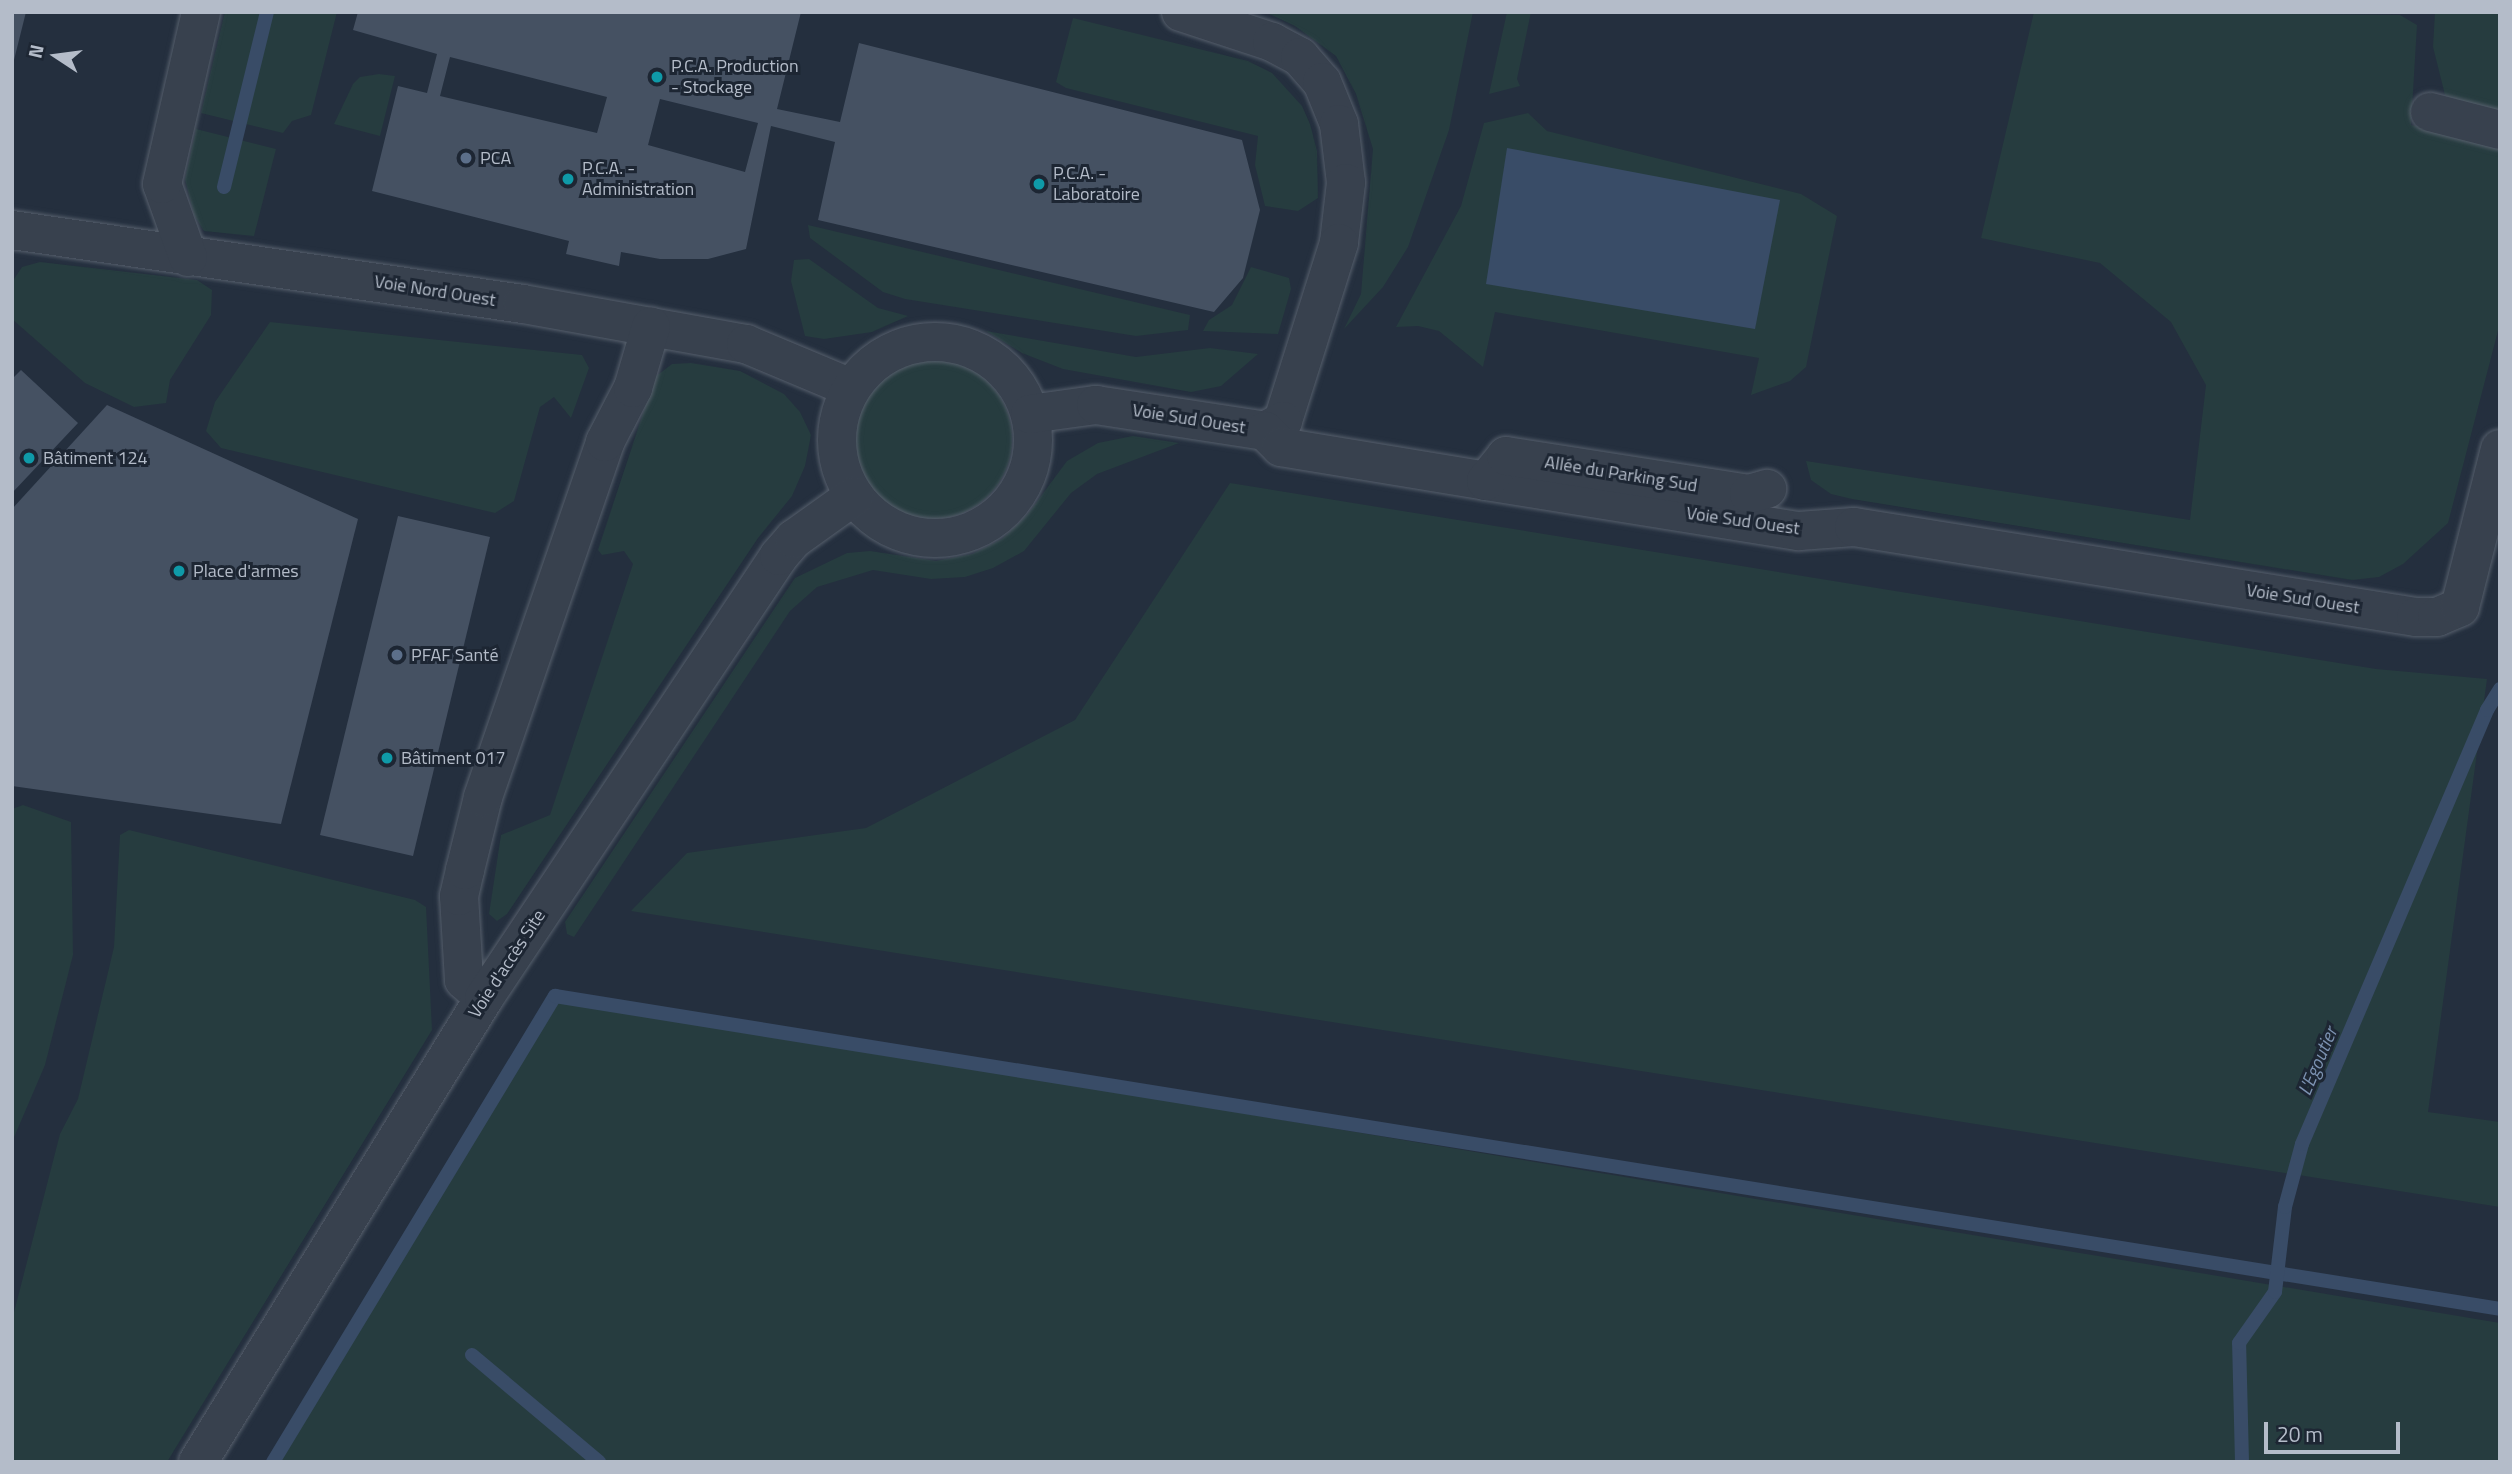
<!DOCTYPE html>
<html>
<head>
<meta charset="utf-8">
<style>
  body { margin:0 }
  #map { position:relative; width:2512px; height:1474px; overflow:hidden; background:#242f3e; font-family:"Titillium Web",sans-serif }
  div>[style] { position:absolute }
  [style*='--x'] { left:calc(var(--x)*1px); top:calc(var(--y)*1px); width:calc(var(--w)*1px); rotate:calc(var(--a)*1deg) }
  .green>* { inset:0; background:#263c3f }
  .round { border-radius:50% }
  .water>* { inset:0; background:#394c67 }
  .stream>* { height:14px; margin:-7px; padding:0 7px; transform-origin:7px; border-radius:7px; background:#394c67 }
  .building>* { inset:0; background:#455162 }
  .roads { filter:drop-shadow(0 0 2px #565f6c) drop-shadow(0 0 2px #565f6c) }
  .minor>* { height:38px; margin:-19px; padding:0 19px; transform-origin:19px; border-radius:19px; background:#38414e }
  .minor>.ring { margin:-19px; padding:0; box-sizing:content-box; background:none; border:38px solid #38414e; border-radius:50% }
  .dots>* { width:19px; height:19px; translate:-50% -50%; box-sizing:border-box; border:4px solid #1d2633; border-radius:50% }
  span { translate:-50% -50%; white-space:nowrap; text-align:center; line-height:1.15; -webkit-text-stroke:6px #1d2633; paint-order:stroke }
  .poi-label { font-size:18px; color:#b4bcc9 }
  .left { translate:0 -50%; text-align:left }
  .street-label { font-size:18px; color:#b4bcc9 }
  .water-label { font-size:19px; color:#7c92b1; font-style:italic }
  .frame { position:absolute; inset:0; border:14px solid #b4bcc9; pointer-events:none }
  .north { position:absolute; left:21px; top:21px; width:70px; height:70px; -webkit-text-stroke:5px #1d2633; paint-order:stroke; rotate:283deg; font-size:19px; font-weight:700; line-height:28px; text-align:center; color:#b4bcc9 }
  .north::after { content:''; display:block; margin:auto; width:24px; height:32px; background:#b4bcc9; clip-path:polygon(50% 0,100% 100%,50% 72%,0 100%) }
  .scale { position:absolute; left:2264px; top:1422px; width:136px; height:32px; box-sizing:border-box; border:4px solid #b4bcc9; border-top:0; padding-left:9px; font-size:21px; line-height:24px; white-space:nowrap; color:#b4bcc9; -webkit-text-stroke:5px #1d2633; paint-order:stroke }
</style>
</head>
<body>
<div id="map">
  <div class="green">
    <i style="clip-path:polygon(225px 12px,337px 12px,311px 115px,292px 121px,283px 133px,201px 113px)"></i>
    <i style="clip-path:polygon(1265px 12px,1473px 12px,1449px 130px,1408px 247px,1383px 287px,1344px 329px,1361px 294px,1373px 149px,1356px 94px,1336px 56px,1295px 26px)"></i>
    <i style="clip-path:polygon(1507px 12px,1531px 12px,1517px 79px,1520px 86px,1489px 94px)"></i>
    <i style="clip-path:polygon(2034px 12px,2400px 15px,2417px 25px,2411px 125px,2500px 142px,2500px 323px,2448px 523px,2403px 564px,2379px 577px,2352px 580px,1852px 499px,1831px 494px,1811px 480px,1806px 461px,2190px 520px,2206px 385px,2171px 322px,2100px 263px,1981px 238px)"></i>
    <i style="clip-path:polygon(2435px 12px,2500px 12px,2500px 112px,2446px 99px,2433px 47px)"></i>
    <i style="clip-path:polygon(1073px 18px,1248px 61px,1272px 73px,1302px 106px,1310px 124px,1317px 151px,1318px 198px,1298px 211px,1265px 206px,1255px 165px,1258px 136px,1066px 88px,1056px 82px)"></i>
    <i style="clip-path:polygon(379px 74px,395px 76px,380px 136px,334px 124px,353px 84px,360px 77px)"></i>
    <i style="clip-path:polygon(1528px 113px,1547px 131px,1801px 194px,1837px 216px,1806px 367px,1790px 381px,1751px 395px,1759px 358px,1495px 312px,1483px 367px,1439px 331px,1418px 326px,1396px 327px,1461px 206px,1484px 123px)"></i>
    <i style="clip-path:polygon(196px 129px,276px 149px,254px 236px,204px 231px,194px 215px,185px 179px)"></i>
    <i style="clip-path:polygon(808px 225px,1190px 315px,1188px 330px,1136px 336px,905px 299px,883px 292px,810px 238px)"></i>
    <i style="clip-path:polygon(809px 259px,878px 308px,908px 316px,872px 332px,824px 339px,805px 336px,791px 281px,794px 260px)"></i>
    <i style="clip-path:polygon(40px 262px,197px 280px,212px 290px,211px 315px,170px 380px,166px 403px,134px 407px,85px 383px,12px 319px,12px 282px,22px 267px)"></i>
    <i style="clip-path:polygon(1251px 267px,1289px 278px,1291px 289px,1278px 334px,1203px 331px,1209px 320px,1232px 305px)"></i>
    <i style="clip-path:polygon(270px 322px,582px 355px,589px 368px,571px 418px,554px 397px,540px 407px,514px 501px,495px 513px,221px 448px,206px 431px,215px 402px)"></i>
    <i style="clip-path:polygon(986px 331px,1136px 357px,1210px 348px,1258px 354px,1221px 386px,1191px 392px,1063px 369px,1022px 353px)"></i>
    <i class="round" style="left:852px;top:359px;width:160px;height:160px"></i>
    <i style="clip-path:polygon(691px 363px,740px 371px,784px 394px,800px 412px,811px 435px,805px 466px,792px 496px,758px 538px,507px 914px,497px 921px,489px 914px,501px 835px,550px 815px,633px 564px,624px 551px,602px 555px,598px 550px,655px 377px,672px 364px)"></i>
    <i style="clip-path:polygon(1133px 436px,1179px 443px,1097px 474px,1071px 493px,1024px 551px,993px 568px,965px 577px,931px 579px,873px 570px,817px 587px,790px 611px,574px 937px,567px 934px,565px 922px,795px 578px,847px 553px,870px 551px,936px 561px,972px 554px,1002px 539px,1027px 515px,1067px 461px,1098px 443px)"></i>
    <i style="clip-path:polygon(1230px 483px,2376px 669px,2487px 679px,2428px 1112px,2500px 1122px,2500px 1207px,631px 911px,687px 853px,866px 828px,1075px 720px)"></i>
    <i style="clip-path:polygon(23px 805px,71px 822px,73px 955px,45px 1065px,12px 1142px,12px 809px)"></i>
    <i style="clip-path:polygon(129px 830px,415px 900px,426px 907px,432px 1030px,167px 1462px,12px 1462px,12px 1320px,60px 1134px,78px 1099px,114px 947px,120px 835px)"></i>
    <i style="clip-path:polygon(552px 998px,2500px 1323px,2500px 1462px,269px 1462px)"></i>
  </div>
  <div class="water">
    <i style="clip-path:polygon(1507px 148px,1780px 200px,1755px 329px,1486px 284px)"></i>
  </div>
  <div class="stream">
    <i style="--x:224;--y:187;--w:180;--a:-76.2"></i>
    <i style="--x:472;--y:1355;--w:166;--a:40.1"></i>
    <i style="--x:273;--y:1462;--w:545;--a:-58.82"></i>
    <i style="--x:555;--y:996;--w:1970;--a:9.14"></i>
    <i style="--x:2242;--y:1462;--w:119;--a:-91.4"></i>
    <i style="--x:2239;--y:1343;--w:62;--a:-54.8"></i>
    <i style="--x:2275;--y:1292;--w:86;--a:-83.3"></i>
    <i style="--x:2285;--y:1207;--w:65;--a:-74.9"></i>
    <i style="--x:2302;--y:1144;--w:472;--a:-66.9"></i>
    <i style="--x:2487;--y:710;--w:25;--a:-58"></i>
  </div>
  <div class="building">
    <i style="clip-path:polygon(12px 12px,26px 12px,13px 64px,12px 64px)"></i>
    <i style="clip-path:polygon(evenodd,358px 12px,801px 12px,777px 109px,840px 122px,859px 43px,1242px 140px,1260px 210px,1243px 278px,1214px 312px,818px 220px,835px 142px,771px 126px,746px 249px,708px 259px,660px 259px,621px 252px,619px 266px,566px 254px,569px 241px,372px 191px,398px 86px,427px 93px,437px 54px,353px 30px,358px 12px,450px 57px,607px 97px,597px 133px,440px 96px,450px 57px,358px 12px,660px 99px,758px 123px,745px 172px,648px 145px,660px 99px)"></i>
    <i style="clip-path:polygon(21px 370px,78px 423px,12px 493px,12px 379px)"></i>
    <i style="clip-path:polygon(107px 405px,358px 519px,281px 824px,12px 786px,12px 509px)"></i>
    <i style="clip-path:polygon(398px 516px,490px 537px,413px 856px,320px 835px)"></i>
  </div>
  <div class="roads">
    <div class="minor">
      <i style="--x:1181;--y:12;--w:96;--a:18.2"></i>
      <i style="--x:1272;--y:42;--w:32;--a:28"></i>
      <i style="--x:1300;--y:57;--w:33;--a:49"></i>
      <i style="--x:1322;--y:82;--w:45;--a:68"></i>
      <i style="--x:1339;--y:124;--w:59;--a:83.2"></i>
      <i style="--x:1346;--y:183;--w:60;--a:96.7"></i>
      <i style="--x:1339;--y:243;--w:187;--a:107.5"></i>
      <i style="--x:1283;--y:421;--w:21;--a:151"></i>
      <i style="--x:2430;--y:112;--w:72;--a:14.4"></i>
      <i style="--x:12;--y:230;--w:516;--a:8.24"></i>
      <i style="--x:523;--y:304;--w:227;--a:10.2"></i>
      <i style="--x:746;--y:344;--w:112;--a:22.7"></i>
      <i style="--x:188;--y:257;--w:77;--a:-109.6"></i>
      <i style="--x:162;--y:184;--w:176;--a:-77.2"></i>
      <i class="ring" style="left:837px;top:342px;width:158px;height:158px"></i>
      <i style="--x:1030;--y:414;--w:67;--a:-7.8"></i>
      <i style="--x:1096;--y:405;--w:171;--a:8.7"></i>
      <i style="--x:1265;--y:431;--w:23;--a:45"></i>
      <i style="--x:1281;--y:447;--w:208;--a:9.4"></i>
      <i style="--x:1486;--y:481;--w:317;--a:9.1"></i>
      <i style="--x:1799;--y:531;--w:55;--a:-4.2"></i>
      <i style="--x:1854;--y:527;--w:569;--a:9.1"></i>
      <i style="--x:2416;--y:617;--w:21;--a:0"></i>
      <i style="--x:2437;--y:617;--w:25;--a:-23"></i>
      <i style="--x:2460;--y:607;--w:163;--a:-75.8"></i>
      <i style="--x:1486;--y:481;--w:32;--a:-51"></i>
      <i style="--x:1506;--y:456;--w:246;--a:8.9"></i>
      <i style="--x:1749;--y:494;--w:19;--a:-16"></i>
      <i style="--x:484;--y:998;--w:27;--a:-138"></i>
      <i style="--x:464;--y:980;--w:84;--a:-93.4"></i>
      <i style="--x:459;--y:896;--w:27;--a:-77"></i>
      <i style="--x:465;--y:870;--w:75;--a:-76.1"></i>
      <i style="--x:483;--y:797;--w:375;--a:-71"></i>
      <i style="--x:605;--y:442;--w:61;--a:-62.6"></i>
      <i style="--x:633;--y:388;--w:64;--a:-73.6"></i>
      <i style="--x:198;--y:1462;--w:545;--a:-58.35"></i>
      <i style="--x:484;--y:998;--w:531;--a:-56.28"></i>
      <i style="--x:779;--y:556;--w:23;--a:-49"></i>
      <i style="--x:794;--y:539;--w:74;--a:-35.6"></i>
    </div>
  </div>
  <div class="dots">
    <i style="left:657px;top:77px;background:#0f9aa8"></i>
    <i style="left:466px;top:158px;background:#5c6f8a"></i>
    <i style="left:568px;top:179px;background:#0f9aa8"></i>
    <i style="left:1039px;top:184px;background:#0f9aa8"></i>
    <i style="left:29px;top:458px;background:#0f9aa8"></i>
    <i style="left:179px;top:571px;background:#0f9aa8"></i>
    <i style="left:397px;top:655px;background:#5c6f8a"></i>
    <i style="left:387px;top:758px;background:#0f9aa8"></i>
  </div>
  <div class="poi-label">
    <span class="left" style="left:671px;top:77px">P.C.A. Production<br>- Stockage</span>
    <span class="left" style="left:480px;top:158px">PCA</span>
    <span class="left" style="left:582px;top:179px">P.C.A. -<br>Administration</span>
    <span class="left" style="left:1053px;top:184px">P.C.A. -<br>Laboratoire</span>
    <span class="left" style="left:43px;top:458px">Bâtiment 124</span>
    <span class="left" style="left:193px;top:571px">Place d'armes</span>
    <span class="left" style="left:411px;top:655px">PFAF Santé</span>
    <span class="left" style="left:401px;top:758px">Bâtiment 017</span>
  </div>
  <div class="street-label">
    <span style="left:435px;top:291px;rotate:9deg">Voie Nord Ouest</span>
    <span style="left:1189px;top:419px;rotate:9deg">Voie Sud Ouest</span>
    <span style="left:1621px;top:474px;rotate:9deg">Allée du Parking Sud</span>
    <span style="left:1743px;top:521px;rotate:8deg">Voie Sud Ouest</span>
    <span style="left:2303px;top:599px;rotate:9deg">Voie Sud Ouest</span>
    <span style="left:507px;top:964px;rotate:-57deg">Voie d'accès Site</span>
  </div>
  <div class="water-label">
    <span style="left:2317px;top:1061px;rotate:-67deg">L'Egoutier</span>
  </div>
  <div class="frame"></div>
  <div class="north">N</div>
  <div class="scale">20 m</div>
</div>
</body>
</html>
